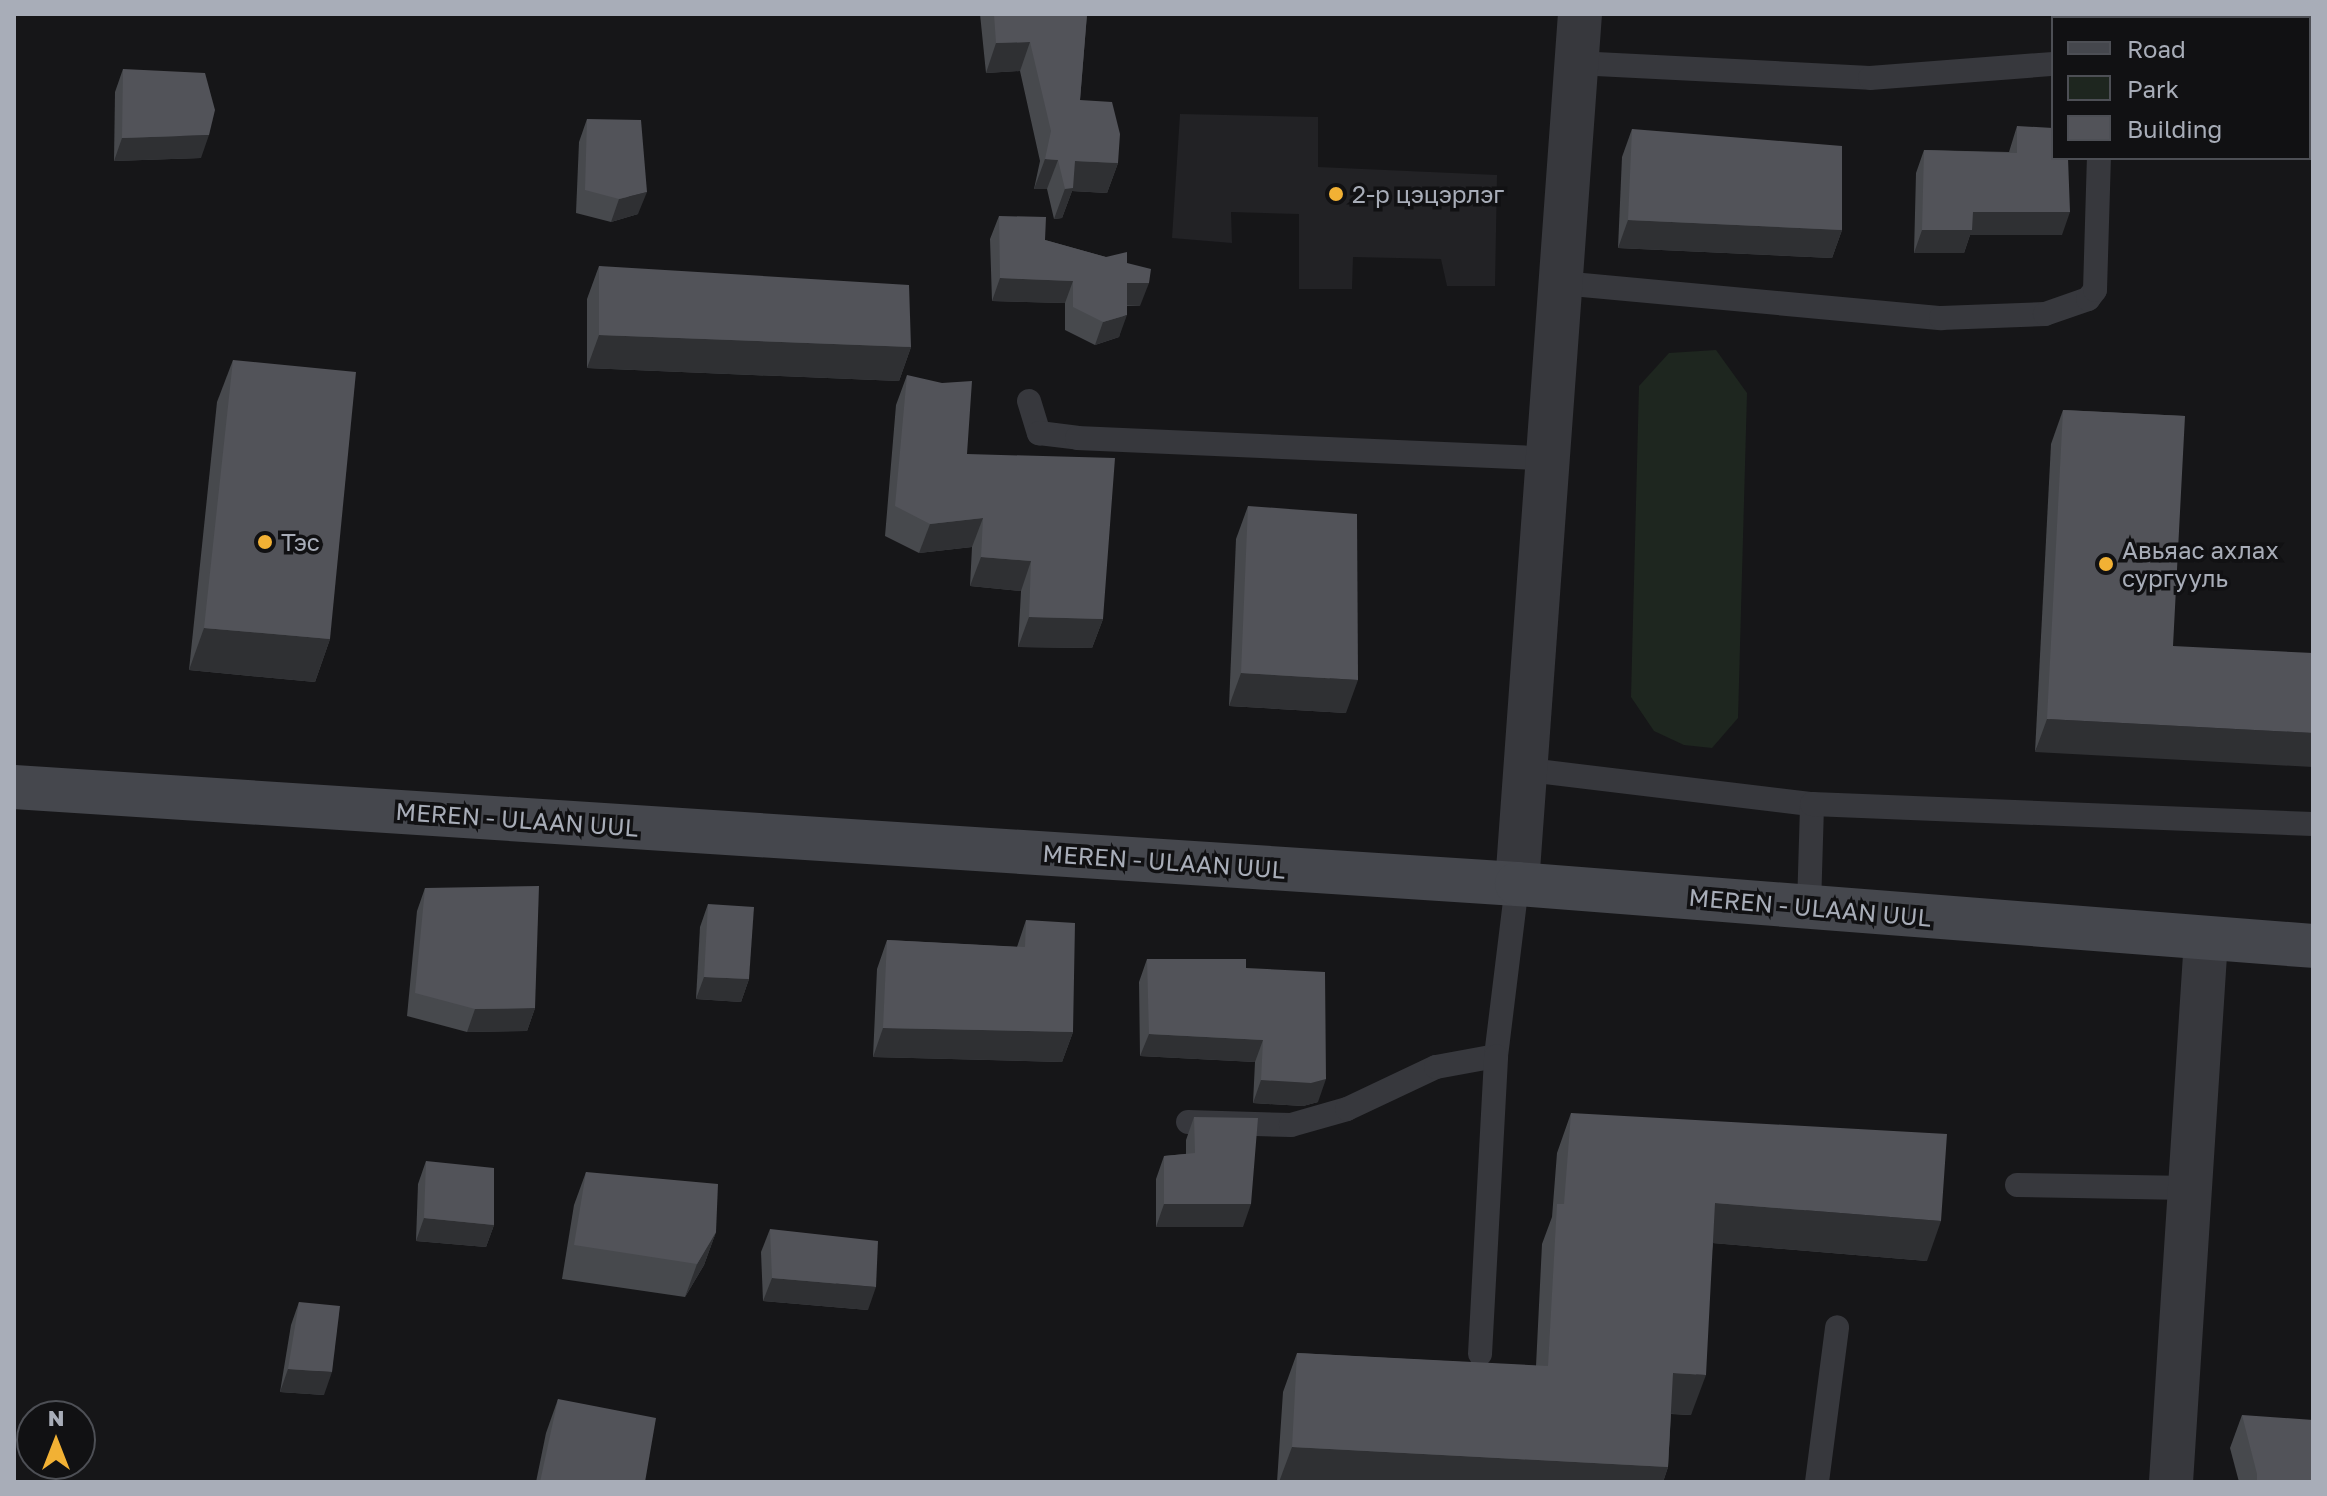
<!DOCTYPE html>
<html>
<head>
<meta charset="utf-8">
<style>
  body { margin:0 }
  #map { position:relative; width:2327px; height:1496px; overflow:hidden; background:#161618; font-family:"Golos Text",sans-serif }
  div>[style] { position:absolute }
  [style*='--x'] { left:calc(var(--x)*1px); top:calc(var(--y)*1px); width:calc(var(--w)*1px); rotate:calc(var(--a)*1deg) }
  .built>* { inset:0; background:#222225 }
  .green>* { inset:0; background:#1e261f }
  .lane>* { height:24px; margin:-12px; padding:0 12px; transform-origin:12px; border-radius:12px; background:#37383d }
  .street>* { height:44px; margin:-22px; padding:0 22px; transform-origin:22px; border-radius:22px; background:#37383d }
  .secondary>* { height:44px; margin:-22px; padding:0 22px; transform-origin:22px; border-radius:22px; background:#45474d }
  .wall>* { inset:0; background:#47494d }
  .shaded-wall>* { inset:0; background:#2f3033 }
  .building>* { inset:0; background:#525359 }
  .dots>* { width:22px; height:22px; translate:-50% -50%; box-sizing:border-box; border:4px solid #111113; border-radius:50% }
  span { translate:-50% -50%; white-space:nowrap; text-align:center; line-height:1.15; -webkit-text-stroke:7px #111113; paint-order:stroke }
  .poi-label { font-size:24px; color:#a8adb8 }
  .left { translate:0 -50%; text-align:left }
  .street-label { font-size:24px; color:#a8adb8 }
  .frame { position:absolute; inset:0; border:16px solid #a8adb8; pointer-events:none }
  .legend { position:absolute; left:2051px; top:16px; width:260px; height:144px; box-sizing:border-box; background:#111113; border:2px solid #4d4f55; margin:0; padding:10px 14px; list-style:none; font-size:24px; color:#a8adb8 }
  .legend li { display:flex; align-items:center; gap:16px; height:40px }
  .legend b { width:40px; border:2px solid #4d4f55 }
  .north { position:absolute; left:16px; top:1400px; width:80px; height:80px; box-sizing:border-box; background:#111113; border:2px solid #4d4f55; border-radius:50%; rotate:0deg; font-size:22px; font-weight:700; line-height:32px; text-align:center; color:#a8adb8 }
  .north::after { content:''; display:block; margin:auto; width:28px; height:36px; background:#f2b134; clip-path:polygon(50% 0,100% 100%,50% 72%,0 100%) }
</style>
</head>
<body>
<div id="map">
  <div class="built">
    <i style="clip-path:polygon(1180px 114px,1318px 117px,1318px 167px,1497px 175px,1495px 286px,1447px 286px,1441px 259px,1353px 257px,1352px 289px,1299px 289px,1299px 214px,1231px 212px,1232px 243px,1172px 238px)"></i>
  </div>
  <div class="green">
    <i style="clip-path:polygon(1716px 350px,1747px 393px,1738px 718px,1712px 748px,1684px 745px,1654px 731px,1631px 697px,1639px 386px,1669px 353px)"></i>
  </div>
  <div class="lane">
    <i style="--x:2253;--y:18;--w:11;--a:-22"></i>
    <i style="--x:1576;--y:63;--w:294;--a:2.9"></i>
    <i style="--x:1870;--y:78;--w:184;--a:-4.4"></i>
    <i style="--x:1561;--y:283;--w:382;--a:5.3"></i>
    <i style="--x:1941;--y:318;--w:104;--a:-2.2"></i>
    <i style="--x:2045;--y:314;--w:46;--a:-19.2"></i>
    <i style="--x:2088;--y:299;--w:11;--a:-52"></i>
    <i style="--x:2095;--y:290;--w:132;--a:-88.3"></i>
    <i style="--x:1029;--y:401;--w:34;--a:73"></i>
    <i style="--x:1039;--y:433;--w:38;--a:7"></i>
    <i style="--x:1077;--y:438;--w:467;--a:2.5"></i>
    <i style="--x:1529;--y:770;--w:285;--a:6.9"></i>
    <i style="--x:1809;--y:907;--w:103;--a:-88.3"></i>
    <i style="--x:1812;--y:804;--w:501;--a:2.29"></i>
    <i style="--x:1188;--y:1122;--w:103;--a:1.7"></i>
    <i style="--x:1291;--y:1125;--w:58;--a:-15.9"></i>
    <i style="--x:1347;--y:1109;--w:98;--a:-25.3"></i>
    <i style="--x:1436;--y:1067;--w:61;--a:-10.4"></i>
    <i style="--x:1496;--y:1056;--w:173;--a:-83"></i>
    <i style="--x:2017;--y:1185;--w:172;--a:1"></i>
    <i style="--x:1480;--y:1354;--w:298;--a:-86.9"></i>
    <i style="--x:1817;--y:1482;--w:156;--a:-82.6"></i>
  </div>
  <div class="street">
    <i style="--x:1517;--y:884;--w:872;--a:-85.86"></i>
    <i style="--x:2171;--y:1482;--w:544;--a:-86.31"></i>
  </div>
  <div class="secondary">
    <i style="--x:14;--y:787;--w:1506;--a:3.69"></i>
    <i style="--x:1517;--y:884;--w:798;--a:4.45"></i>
  </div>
  <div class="wall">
    <i style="clip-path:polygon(980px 14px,1087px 14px,1080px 100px,1118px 163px,1107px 193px,1072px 191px,1062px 218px,1054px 219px,1047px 189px,1034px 189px,1040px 161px,1020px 71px,986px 73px)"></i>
    <i style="clip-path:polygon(123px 69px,201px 158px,114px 161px,115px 92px)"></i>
    <i style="clip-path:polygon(587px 119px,638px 214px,611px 222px,576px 213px,579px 142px)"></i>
    <i style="clip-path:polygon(2017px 126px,2062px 235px,1970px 235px,1964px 253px,1914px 253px,1916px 173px,1924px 150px,2009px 152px)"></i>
    <i style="clip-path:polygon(1632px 129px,1842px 230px,1832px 258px,1618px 248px,1622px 157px)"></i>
    <i style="clip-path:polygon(999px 216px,1045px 240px,1127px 263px,1140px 306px,1127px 306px,1119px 337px,1095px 345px,1065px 330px,1065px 303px,992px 301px,990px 239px)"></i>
    <i style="clip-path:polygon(599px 266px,911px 347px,899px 381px,587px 368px,587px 299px)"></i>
    <i style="clip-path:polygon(233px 360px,330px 639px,315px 682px,189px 670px,217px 402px)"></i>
    <i style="clip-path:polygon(907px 375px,967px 454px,1103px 619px,1092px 648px,1018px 647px,1021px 591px,970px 586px,972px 547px,919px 553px,885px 536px,896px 405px)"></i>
    <i style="clip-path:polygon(2063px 410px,2185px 416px,2035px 752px,2051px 444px)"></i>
    <i style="clip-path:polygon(1248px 506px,1346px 713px,1229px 706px,1236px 539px)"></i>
    <i style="clip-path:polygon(425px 888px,535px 1008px,527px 1031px,467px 1032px,407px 1016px,417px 911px)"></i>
    <i style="clip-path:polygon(708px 904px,749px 979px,741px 1002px,696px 999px,700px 927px)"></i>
    <i style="clip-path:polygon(1026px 920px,1073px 1032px,1062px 1062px,873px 1057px,877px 969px,887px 940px,1017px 947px)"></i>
    <i style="clip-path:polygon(1147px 959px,1246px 968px,1318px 1102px,1303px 1106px,1253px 1103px,1255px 1062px,1140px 1056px,1139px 982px)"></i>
    <i style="clip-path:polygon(1571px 1113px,1927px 1261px,1713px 1243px,1691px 1415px,1671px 1414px,1668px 1467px,1663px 1482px,1277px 1482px,1283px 1392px,1297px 1353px,1536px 1366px,1542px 1244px,1552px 1217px,1557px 1153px)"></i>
    <i style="clip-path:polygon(1194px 1117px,1243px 1227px,1156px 1227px,1156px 1179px,1164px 1156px,1186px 1154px,1186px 1140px)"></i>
    <i style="clip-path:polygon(426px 1161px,494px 1225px,486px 1247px,416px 1241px,418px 1184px)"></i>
    <i style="clip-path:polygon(586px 1172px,716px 1232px,704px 1265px,685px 1297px,562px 1279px,574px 1205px)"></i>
    <i style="clip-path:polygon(770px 1229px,868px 1310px,763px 1301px,761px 1252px)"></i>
    <i style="clip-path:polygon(299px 1302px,324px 1395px,280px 1392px,291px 1325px)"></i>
    <i style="clip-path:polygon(558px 1399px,645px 1482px,536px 1482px,546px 1433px)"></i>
    <i style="clip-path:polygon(2242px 1415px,2313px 1482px,2239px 1482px,2230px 1448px)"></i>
  </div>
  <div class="shaded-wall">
    <i style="clip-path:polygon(1030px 42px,1020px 71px,986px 73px,996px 43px)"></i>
    <i style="clip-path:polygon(209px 135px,201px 158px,114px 161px,122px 138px)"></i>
    <i style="clip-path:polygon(1045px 159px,1058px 160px,1047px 189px,1034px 189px)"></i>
    <i style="clip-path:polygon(1075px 161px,1118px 163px,1107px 193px,1072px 191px,1062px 218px,1054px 219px)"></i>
    <i style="clip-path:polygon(647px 192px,638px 214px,611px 222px,619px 199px)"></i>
    <i style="clip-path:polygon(1973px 212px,2070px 212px,2062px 235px,1970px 235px,1964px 253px,1914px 253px,1922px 230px)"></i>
    <i style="clip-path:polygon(1628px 220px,1842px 230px,1832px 258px,1618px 248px)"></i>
    <i style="clip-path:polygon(1000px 278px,1073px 281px,1065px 303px,992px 301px)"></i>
    <i style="clip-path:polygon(1127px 283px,1149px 283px,1140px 306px,1119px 305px)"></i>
    <i style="clip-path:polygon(1127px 315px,1119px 337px,1095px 345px,1103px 322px)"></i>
    <i style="clip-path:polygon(599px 335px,911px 347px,899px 381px,587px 368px)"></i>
    <i style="clip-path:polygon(983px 518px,972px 547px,919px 553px,930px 524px)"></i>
    <i style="clip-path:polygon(981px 557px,1031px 561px,1021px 591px,970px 586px)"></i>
    <i style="clip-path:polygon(1029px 617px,1103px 619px,1092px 648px,1018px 647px)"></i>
    <i style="clip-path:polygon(204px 628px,330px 639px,315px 682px,189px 670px)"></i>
    <i style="clip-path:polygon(1241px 673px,1358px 680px,1346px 713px,1229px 706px)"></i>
    <i style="clip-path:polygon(2047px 719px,2313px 733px,2313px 767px,2035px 752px)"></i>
    <i style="clip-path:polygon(704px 977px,749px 979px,741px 1002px,696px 999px)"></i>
    <i style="clip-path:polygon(535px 1008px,527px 1031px,467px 1032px,475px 1009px)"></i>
    <i style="clip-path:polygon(883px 1028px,1073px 1032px,1062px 1062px,873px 1057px)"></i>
    <i style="clip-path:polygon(1149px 1034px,1263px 1040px,1255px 1062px,1140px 1056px)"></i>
    <i style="clip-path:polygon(1326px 1079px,1318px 1102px,1303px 1106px,1253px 1103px,1261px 1080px)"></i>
    <i style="clip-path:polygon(1715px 1203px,1941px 1221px,1927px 1261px,1700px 1242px)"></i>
    <i style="clip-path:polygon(1164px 1204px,1251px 1204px,1243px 1227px,1156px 1227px)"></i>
    <i style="clip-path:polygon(424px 1218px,494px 1225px,486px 1247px,416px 1241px)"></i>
    <i style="clip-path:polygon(716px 1232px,704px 1265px,685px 1297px,697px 1264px)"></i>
    <i style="clip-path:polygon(772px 1278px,876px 1287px,868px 1310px,763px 1301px)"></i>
    <i style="clip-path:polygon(288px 1369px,332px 1372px,324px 1395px,280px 1392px)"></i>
    <i style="clip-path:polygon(1673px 1373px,1706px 1375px,1691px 1415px,1659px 1413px)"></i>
    <i style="clip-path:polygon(1292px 1447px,1668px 1467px,1663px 1482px,1279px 1482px)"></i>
  </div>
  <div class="building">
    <i style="clip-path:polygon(994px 14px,1087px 14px,1080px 100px,1112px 102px,1120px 134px,1118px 163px,1075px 161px,1073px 188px,1065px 189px,1058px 160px,1045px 159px,1051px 131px,1030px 42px,996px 43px)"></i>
    <i style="clip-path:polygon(123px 69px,205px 73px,215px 110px,209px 135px,122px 138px)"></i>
    <i style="clip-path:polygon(587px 119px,641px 120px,647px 192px,619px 199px,585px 190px)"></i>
    <i style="clip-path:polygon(2017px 126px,2053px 128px,2053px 158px,2068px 158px,2070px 212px,1973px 212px,1972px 230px,1922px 230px,1924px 150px,2017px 153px)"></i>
    <i style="clip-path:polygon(1632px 129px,1842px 146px,1842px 230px,1628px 220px)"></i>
    <i style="clip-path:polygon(999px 216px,1046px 217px,1045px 240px,1106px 257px,1127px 252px,1127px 263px,1151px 269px,1149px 283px,1127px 283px,1127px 315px,1103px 322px,1073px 307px,1073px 281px,1000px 278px)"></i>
    <i style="clip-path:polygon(599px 266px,909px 285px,911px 347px,599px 335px)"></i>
    <i style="clip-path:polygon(233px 360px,356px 372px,330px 639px,204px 628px)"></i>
    <i style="clip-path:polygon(907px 375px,942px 383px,972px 381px,967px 454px,1115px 458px,1103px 619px,1029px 617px,1031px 561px,981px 557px,983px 518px,930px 524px,895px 506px)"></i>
    <i style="clip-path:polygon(2063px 410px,2185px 416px,2173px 646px,2313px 653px,2313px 733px,2047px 719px)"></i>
    <i style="clip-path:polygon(1248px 506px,1357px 514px,1358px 680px,1241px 673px)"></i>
    <i style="clip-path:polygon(539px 886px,535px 1008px,475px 1009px,415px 993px,425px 888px)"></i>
    <i style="clip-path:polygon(708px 904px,754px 907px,749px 979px,704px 977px)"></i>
    <i style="clip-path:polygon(1026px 920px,1075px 923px,1073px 1032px,883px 1028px,887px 940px,1025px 947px)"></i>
    <i style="clip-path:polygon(1147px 959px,1246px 959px,1246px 968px,1325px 972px,1326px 1079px,1311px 1083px,1261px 1080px,1263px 1040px,1149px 1034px)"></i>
    <i style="clip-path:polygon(1571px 1113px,1947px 1134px,1941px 1221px,1715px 1203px,1706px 1375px,1673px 1373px,1668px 1467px,1292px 1447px,1297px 1353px,1548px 1366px,1557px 1204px,1564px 1204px)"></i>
    <i style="clip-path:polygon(1194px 1117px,1258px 1118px,1251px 1204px,1164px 1204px,1164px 1156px,1195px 1153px)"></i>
    <i style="clip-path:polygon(426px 1161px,494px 1168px,494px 1225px,424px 1218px)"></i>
    <i style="clip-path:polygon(586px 1172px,718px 1184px,716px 1232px,697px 1264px,574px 1245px)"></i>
    <i style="clip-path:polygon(770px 1229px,878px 1241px,876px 1287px,772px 1278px)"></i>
    <i style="clip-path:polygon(299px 1302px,340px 1306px,332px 1372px,288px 1369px)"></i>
    <i style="clip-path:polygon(558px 1399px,656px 1418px,645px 1482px,540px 1482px)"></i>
    <i style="clip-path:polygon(2242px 1415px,2313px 1420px,2313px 1482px,2257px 1482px,2257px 1474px)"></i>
  </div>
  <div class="dots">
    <i style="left:1336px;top:194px;background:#f2b134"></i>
    <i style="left:265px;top:542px;background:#f2b134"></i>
    <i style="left:2106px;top:564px;background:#f2b134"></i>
  </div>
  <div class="poi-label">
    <span class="left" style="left:1352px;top:194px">2-р цэцэрлэг</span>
    <span class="left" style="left:281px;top:542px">Тэс</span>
    <span class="left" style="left:2122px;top:564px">Авьяас ахлах<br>сургууль</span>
  </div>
  <div class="street-label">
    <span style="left:517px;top:819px;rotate:4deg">MEREN - ULAAN UUL</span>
    <span style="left:1164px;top:861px;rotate:4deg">MEREN - ULAAN UUL</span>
    <span style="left:1810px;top:907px;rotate:5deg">MEREN - ULAAN UUL</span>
  </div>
  <div class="frame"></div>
  <ul class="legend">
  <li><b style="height:10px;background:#45474d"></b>Road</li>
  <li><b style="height:22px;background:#1e261f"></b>Park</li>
  <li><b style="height:22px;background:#525359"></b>Building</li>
  </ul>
  <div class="north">N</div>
</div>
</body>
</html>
